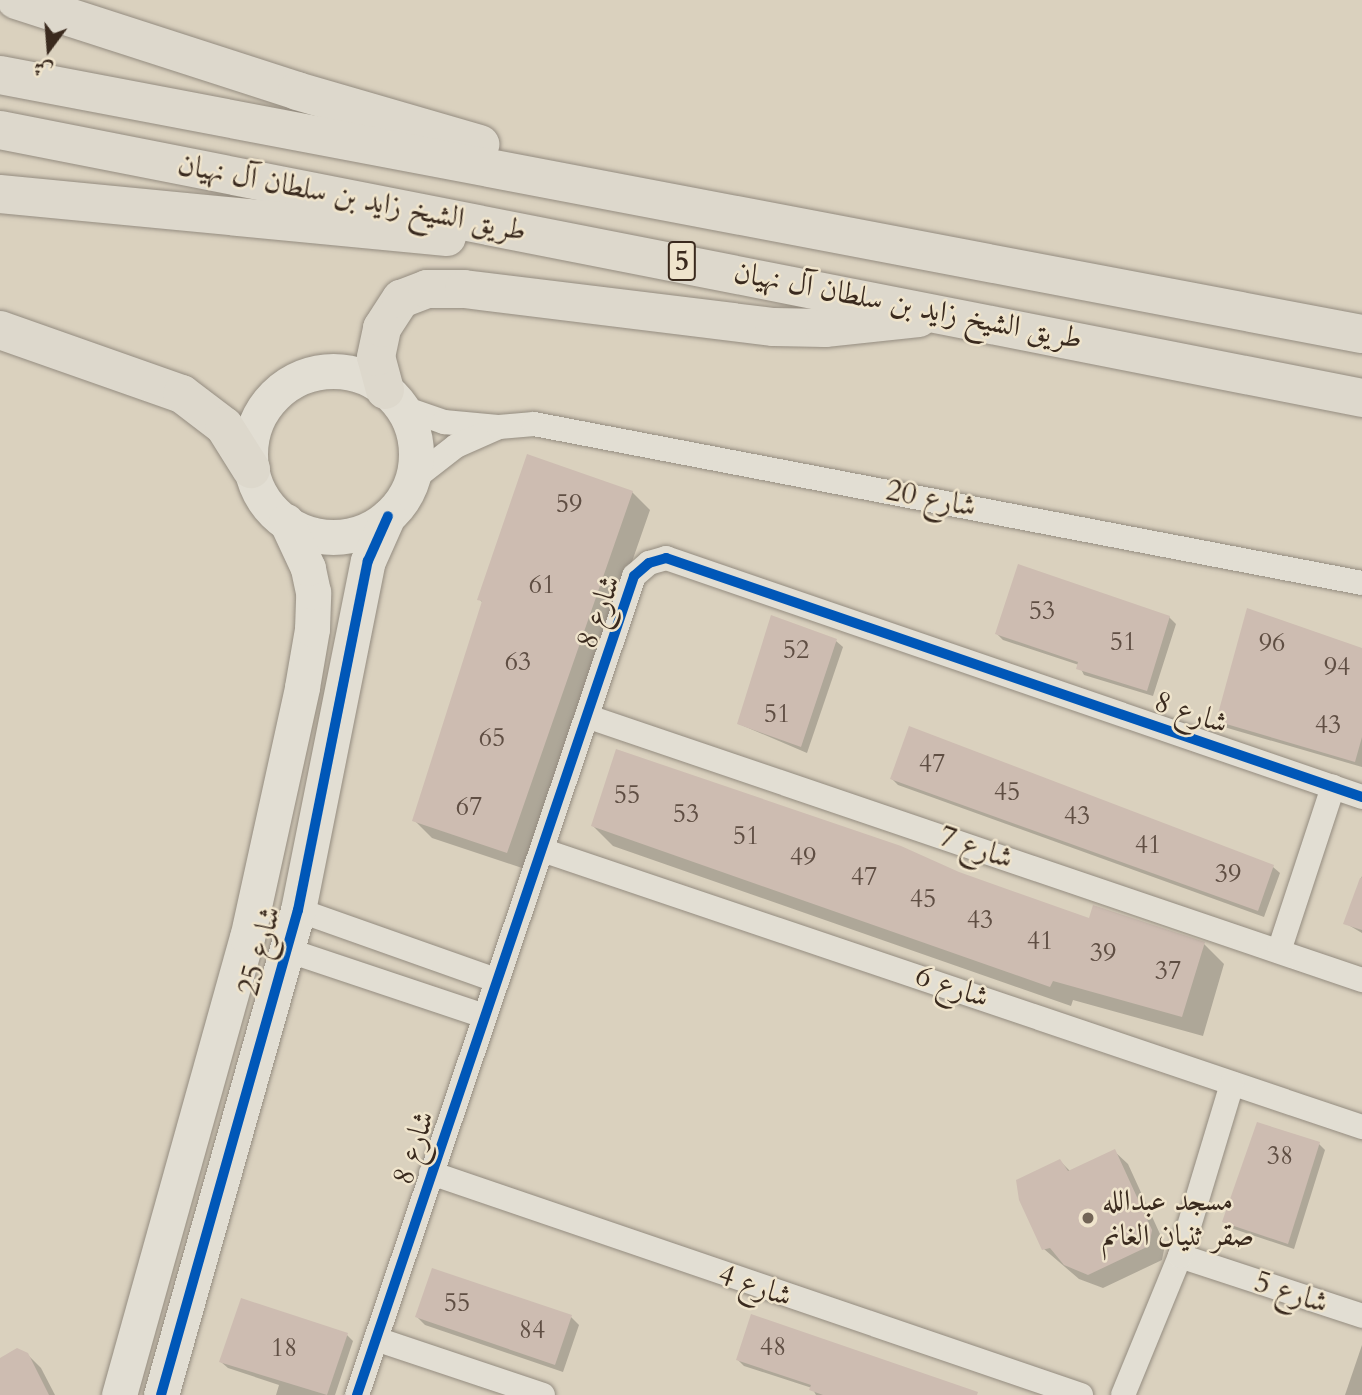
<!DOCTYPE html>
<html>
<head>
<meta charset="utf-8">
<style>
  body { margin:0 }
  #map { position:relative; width:1362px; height:1395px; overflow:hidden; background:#dad1be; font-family:Cardo,Amiri,serif }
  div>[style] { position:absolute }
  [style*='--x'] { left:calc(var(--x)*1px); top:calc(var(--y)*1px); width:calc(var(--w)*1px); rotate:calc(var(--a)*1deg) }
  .shadow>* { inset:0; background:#0003 }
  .building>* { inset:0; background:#cdbcb1 }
  .roads { filter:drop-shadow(0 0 2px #948c80) drop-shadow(0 0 2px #948c80) }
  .street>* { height:24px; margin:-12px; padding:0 12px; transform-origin:12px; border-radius:12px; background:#e2ded3 }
  .secondary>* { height:35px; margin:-17.5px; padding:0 17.5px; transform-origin:17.5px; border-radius:17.5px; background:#e2ded3 }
  .secondary>.ring { margin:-17.5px; padding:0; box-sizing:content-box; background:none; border:35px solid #e2ded3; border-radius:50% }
  .highway>* { height:38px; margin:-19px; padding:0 19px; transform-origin:19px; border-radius:19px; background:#ddd8cc }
  .cycleway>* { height:10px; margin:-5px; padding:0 5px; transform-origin:5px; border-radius:5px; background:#0057b8 }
  .dots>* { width:19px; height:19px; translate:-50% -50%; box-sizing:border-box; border:4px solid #efe4cc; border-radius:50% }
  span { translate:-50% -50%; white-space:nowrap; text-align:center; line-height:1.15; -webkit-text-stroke:5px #efe4cc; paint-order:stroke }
  .number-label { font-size:26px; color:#5f4e43 }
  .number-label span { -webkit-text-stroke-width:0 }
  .shield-label span { padding:2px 5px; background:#efe4cc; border:2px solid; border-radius:5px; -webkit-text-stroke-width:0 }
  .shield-label { font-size:28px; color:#3a2a1e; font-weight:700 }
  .street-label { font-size:30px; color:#3a2a1e }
  .poi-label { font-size:30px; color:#3a2a1e }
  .left { translate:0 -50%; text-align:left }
  .north { position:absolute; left:14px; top:14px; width:70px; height:70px; -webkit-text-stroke:5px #efe4cc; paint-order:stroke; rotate:196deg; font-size:19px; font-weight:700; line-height:28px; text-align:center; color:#3a2a1e }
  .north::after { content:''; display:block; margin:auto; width:24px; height:32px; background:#3a2a1e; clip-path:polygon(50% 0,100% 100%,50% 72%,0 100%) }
</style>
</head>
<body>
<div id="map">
  <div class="shadow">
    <i style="clip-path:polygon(632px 492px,650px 510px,525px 869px,432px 838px,414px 820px,483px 603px,479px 599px)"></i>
    <i style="clip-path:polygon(1169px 617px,1176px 624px,1153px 696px,1084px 675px,1079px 665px,1003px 640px,997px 634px)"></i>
    <i style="clip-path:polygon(836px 641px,843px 647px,807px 753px,739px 724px)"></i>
    <i style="clip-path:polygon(1362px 649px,1362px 767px,1224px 727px,1218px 721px)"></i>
    <i style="clip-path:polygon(910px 728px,1273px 867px,1280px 873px,1264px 917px,898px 785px,892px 779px)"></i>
    <i style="clip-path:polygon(593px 826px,958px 874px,1090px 920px,1204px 944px,1224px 964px,1203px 1036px,1073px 1000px,1071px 1006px,613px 846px)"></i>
    <i style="clip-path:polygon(1362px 876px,1362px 933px,1345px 923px)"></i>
    <i style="clip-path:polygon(1319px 1144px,1325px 1150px,1294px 1249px,1231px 1228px,1224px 1222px)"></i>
    <i style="clip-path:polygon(1114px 1151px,1128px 1164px,1165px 1245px,1162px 1260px,1103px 1288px,1079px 1279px,1044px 1249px,1060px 1161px,1071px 1172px)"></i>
    <i style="clip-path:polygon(417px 1317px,571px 1317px,579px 1325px,563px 1372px,425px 1325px)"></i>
    <i style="clip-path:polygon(347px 1335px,353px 1341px,335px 1395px,276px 1395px,279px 1385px,228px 1368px,221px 1362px)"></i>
    <i style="clip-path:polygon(1362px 1345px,1362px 1395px,1345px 1395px)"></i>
    <i style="clip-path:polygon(27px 1354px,41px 1368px,55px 1395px,0 1395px,0 1360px)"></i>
    <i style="clip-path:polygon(738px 1360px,964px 1395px,816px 1395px,812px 1388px,744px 1366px)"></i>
  </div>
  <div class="building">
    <i style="clip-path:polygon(527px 454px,633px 491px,507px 853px,412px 821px,482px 601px,477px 600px)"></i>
    <i style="clip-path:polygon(1018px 564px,1170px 616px,1147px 691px,1076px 669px,1078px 662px,995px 634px)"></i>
    <i style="clip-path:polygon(1247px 608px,1362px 648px,1362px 737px,1355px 762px,1216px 721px)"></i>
    <i style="clip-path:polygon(771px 615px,837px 639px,801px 747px,737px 724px)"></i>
    <i style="clip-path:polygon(909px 726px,1274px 865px,1258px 911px,890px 779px)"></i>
    <i style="clip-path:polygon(616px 749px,901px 846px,959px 872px,1089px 918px,1093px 905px,1205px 942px,1182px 1017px,1053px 981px,1050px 987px,591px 826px)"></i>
    <i style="clip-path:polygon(1360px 878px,1362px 878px,1362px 930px,1343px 924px)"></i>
    <i style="clip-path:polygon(1257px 1122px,1320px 1142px,1288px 1244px,1222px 1222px)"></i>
    <i style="clip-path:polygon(1115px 1149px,1152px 1230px,1149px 1246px,1088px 1275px,1064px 1265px,1050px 1248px,1042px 1250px,1019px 1200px,1016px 1180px,1060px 1159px,1068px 1171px)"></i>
    <i style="clip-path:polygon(432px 1268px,572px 1315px,555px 1365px,415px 1317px)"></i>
    <i style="clip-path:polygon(241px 1298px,348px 1333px,327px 1395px,219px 1362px)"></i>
    <i style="clip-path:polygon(751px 1314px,978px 1392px,977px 1395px,823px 1395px,809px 1390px,811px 1385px,736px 1360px)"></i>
    <i style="clip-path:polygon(17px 1348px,28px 1353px,49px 1395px,0 1395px,0 1358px)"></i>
  </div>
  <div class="roads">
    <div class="street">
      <i style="--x:401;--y:407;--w:46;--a:19.2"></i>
      <i style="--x:444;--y:422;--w:54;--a:5.3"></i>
      <i style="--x:411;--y:481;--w:57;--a:-37.9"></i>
      <i style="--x:456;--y:446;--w:47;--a:-23.8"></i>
      <i style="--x:499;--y:427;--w:35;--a:-5"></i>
      <i style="--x:534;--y:424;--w:843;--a:10.87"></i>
      <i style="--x:589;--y:717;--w:817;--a:18.79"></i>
      <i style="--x:542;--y:850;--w:866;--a:18.67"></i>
      <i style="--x:298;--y:910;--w:210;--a:19.5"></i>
      <i style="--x:287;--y:950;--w:208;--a:18.5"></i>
      <i style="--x:1279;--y:951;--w:173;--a:-71.8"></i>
      <i style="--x:431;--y:1173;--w:687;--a:18.86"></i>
      <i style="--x:1180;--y:1256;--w:192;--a:18.2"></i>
      <i style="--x:376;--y:1339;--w:176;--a:18.5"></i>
      <i style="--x:357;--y:1395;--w:865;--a:-71.31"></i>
      <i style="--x:634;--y:576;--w:20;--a:-41"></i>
      <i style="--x:649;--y:563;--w:18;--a:-16"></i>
      <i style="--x:666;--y:558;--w:736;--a:18.95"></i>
      <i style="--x:1123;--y:1395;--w:150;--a:-67.7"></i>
      <i style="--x:1180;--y:1256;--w:180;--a:-73.2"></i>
    </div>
    <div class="secondary">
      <i class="ring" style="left:250px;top:371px;width:131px;height:131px"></i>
      <i style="--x:119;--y:1395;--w:475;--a:-74.4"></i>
      <i style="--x:247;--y:938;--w:257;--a:-77.6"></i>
      <i style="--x:302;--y:687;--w:59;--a:-80.2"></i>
      <i style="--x:312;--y:629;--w:37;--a:-88"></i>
      <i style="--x:313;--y:592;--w:25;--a:-102"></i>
      <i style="--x:308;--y:568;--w:52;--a:-115.1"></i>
      <i style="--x:161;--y:1395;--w:504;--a:-74.23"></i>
      <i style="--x:298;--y:910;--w:356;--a:-78.7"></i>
      <i style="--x:368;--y:561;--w:49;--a:-66"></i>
    </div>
    <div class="highway">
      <i style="--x:16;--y:0;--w:295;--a:17.9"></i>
      <i style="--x:297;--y:91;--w:191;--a:16.2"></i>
      <i style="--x:0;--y:75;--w:1386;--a:10.77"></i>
      <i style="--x:0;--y:130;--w:1388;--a:11.13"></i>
      <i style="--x:0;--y:194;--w:449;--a:5.5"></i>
      <i style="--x:0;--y:330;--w:193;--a:19.4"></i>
      <i style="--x:182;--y:394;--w:53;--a:37.3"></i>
      <i style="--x:224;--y:426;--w:51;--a:57.9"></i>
      <i style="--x:385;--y:390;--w:34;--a:-105"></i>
      <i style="--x:376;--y:357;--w:30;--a:-78"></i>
      <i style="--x:382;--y:328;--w:35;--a:-57"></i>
      <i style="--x:401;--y:299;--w:28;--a:-21"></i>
      <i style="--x:427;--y:289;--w:37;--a:0"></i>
      <i style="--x:464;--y:289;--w:312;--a:7"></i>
      <i style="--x:774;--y:327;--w:51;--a:1.1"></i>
      <i style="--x:825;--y:328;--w:94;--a:-6.1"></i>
    </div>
  </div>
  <div class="cycleway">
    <i style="--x:161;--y:1395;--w:504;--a:-74.23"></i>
    <i style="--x:298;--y:910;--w:356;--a:-78.7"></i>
    <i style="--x:368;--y:561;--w:49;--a:-66"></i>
    <i style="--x:357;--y:1395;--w:865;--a:-71.31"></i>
    <i style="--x:634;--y:576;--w:20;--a:-41"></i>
    <i style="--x:649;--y:563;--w:18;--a:-16"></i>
    <i style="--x:666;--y:558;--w:736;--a:18.95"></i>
  </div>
  <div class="dots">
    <i style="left:1088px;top:1218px;background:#726456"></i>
  </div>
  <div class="number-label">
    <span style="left:569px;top:504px">59</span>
    <span style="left:542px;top:585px">61</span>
    <span style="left:1042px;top:611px">53</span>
    <span style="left:1123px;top:642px">51</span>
    <span style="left:1272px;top:643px">96</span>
    <span style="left:796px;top:650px">52</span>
    <span style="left:518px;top:662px">63</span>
    <span style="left:1337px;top:667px">94</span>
    <span style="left:777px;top:714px">51</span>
    <span style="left:1328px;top:725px">43</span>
    <span style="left:492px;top:738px">65</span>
    <span style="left:932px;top:764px">47</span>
    <span style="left:1007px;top:792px">45</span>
    <span style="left:627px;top:795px">55</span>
    <span style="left:469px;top:807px">67</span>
    <span style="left:686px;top:814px">53</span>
    <span style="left:1077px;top:816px">43</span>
    <span style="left:746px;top:836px">51</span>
    <span style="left:1148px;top:845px">41</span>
    <span style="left:803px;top:857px">49</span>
    <span style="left:1228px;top:874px">39</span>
    <span style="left:864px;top:877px">47</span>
    <span style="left:923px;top:899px">45</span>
    <span style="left:980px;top:920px">43</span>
    <span style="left:1040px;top:941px">41</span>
    <span style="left:1103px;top:953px">39</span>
    <span style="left:1168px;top:971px">37</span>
    <span style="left:1280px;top:1156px">38</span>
    <span style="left:457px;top:1303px">55</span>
    <span style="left:532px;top:1330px">84</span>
    <span style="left:773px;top:1347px">48</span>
    <span style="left:284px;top:1348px">18</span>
  </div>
  <div class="shield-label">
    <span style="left:682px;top:261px">5</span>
  </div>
  <div class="street-label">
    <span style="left:352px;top:198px;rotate:11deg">طريق الشيخ زايد بن سلطان آل نهيان</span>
    <span style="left:908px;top:306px;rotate:11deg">طريق الشيخ زايد بن سلطان آل نهيان</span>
    <span style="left:931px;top:499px;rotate:11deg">شارع 20</span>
    <span style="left:599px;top:612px;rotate:-70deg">شارع 8</span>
    <span style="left:1191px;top:713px;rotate:19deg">شارع 8</span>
    <span style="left:976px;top:848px;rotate:19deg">شارع 7</span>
    <span style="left:260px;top:951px;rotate:-75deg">شارع 25</span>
    <span style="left:952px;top:987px;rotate:19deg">شارع 6</span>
    <span style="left:414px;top:1148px;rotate:-72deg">شارع 8</span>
    <span style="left:755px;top:1286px;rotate:19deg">شارع 4</span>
    <span style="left:1291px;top:1293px;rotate:18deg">شارع 5</span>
  </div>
  <div class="poi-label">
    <span class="left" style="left:1102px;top:1218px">مسجد عبدالله<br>صقر ثنيان الغانم</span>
  </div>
  <div class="north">ش</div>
</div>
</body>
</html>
